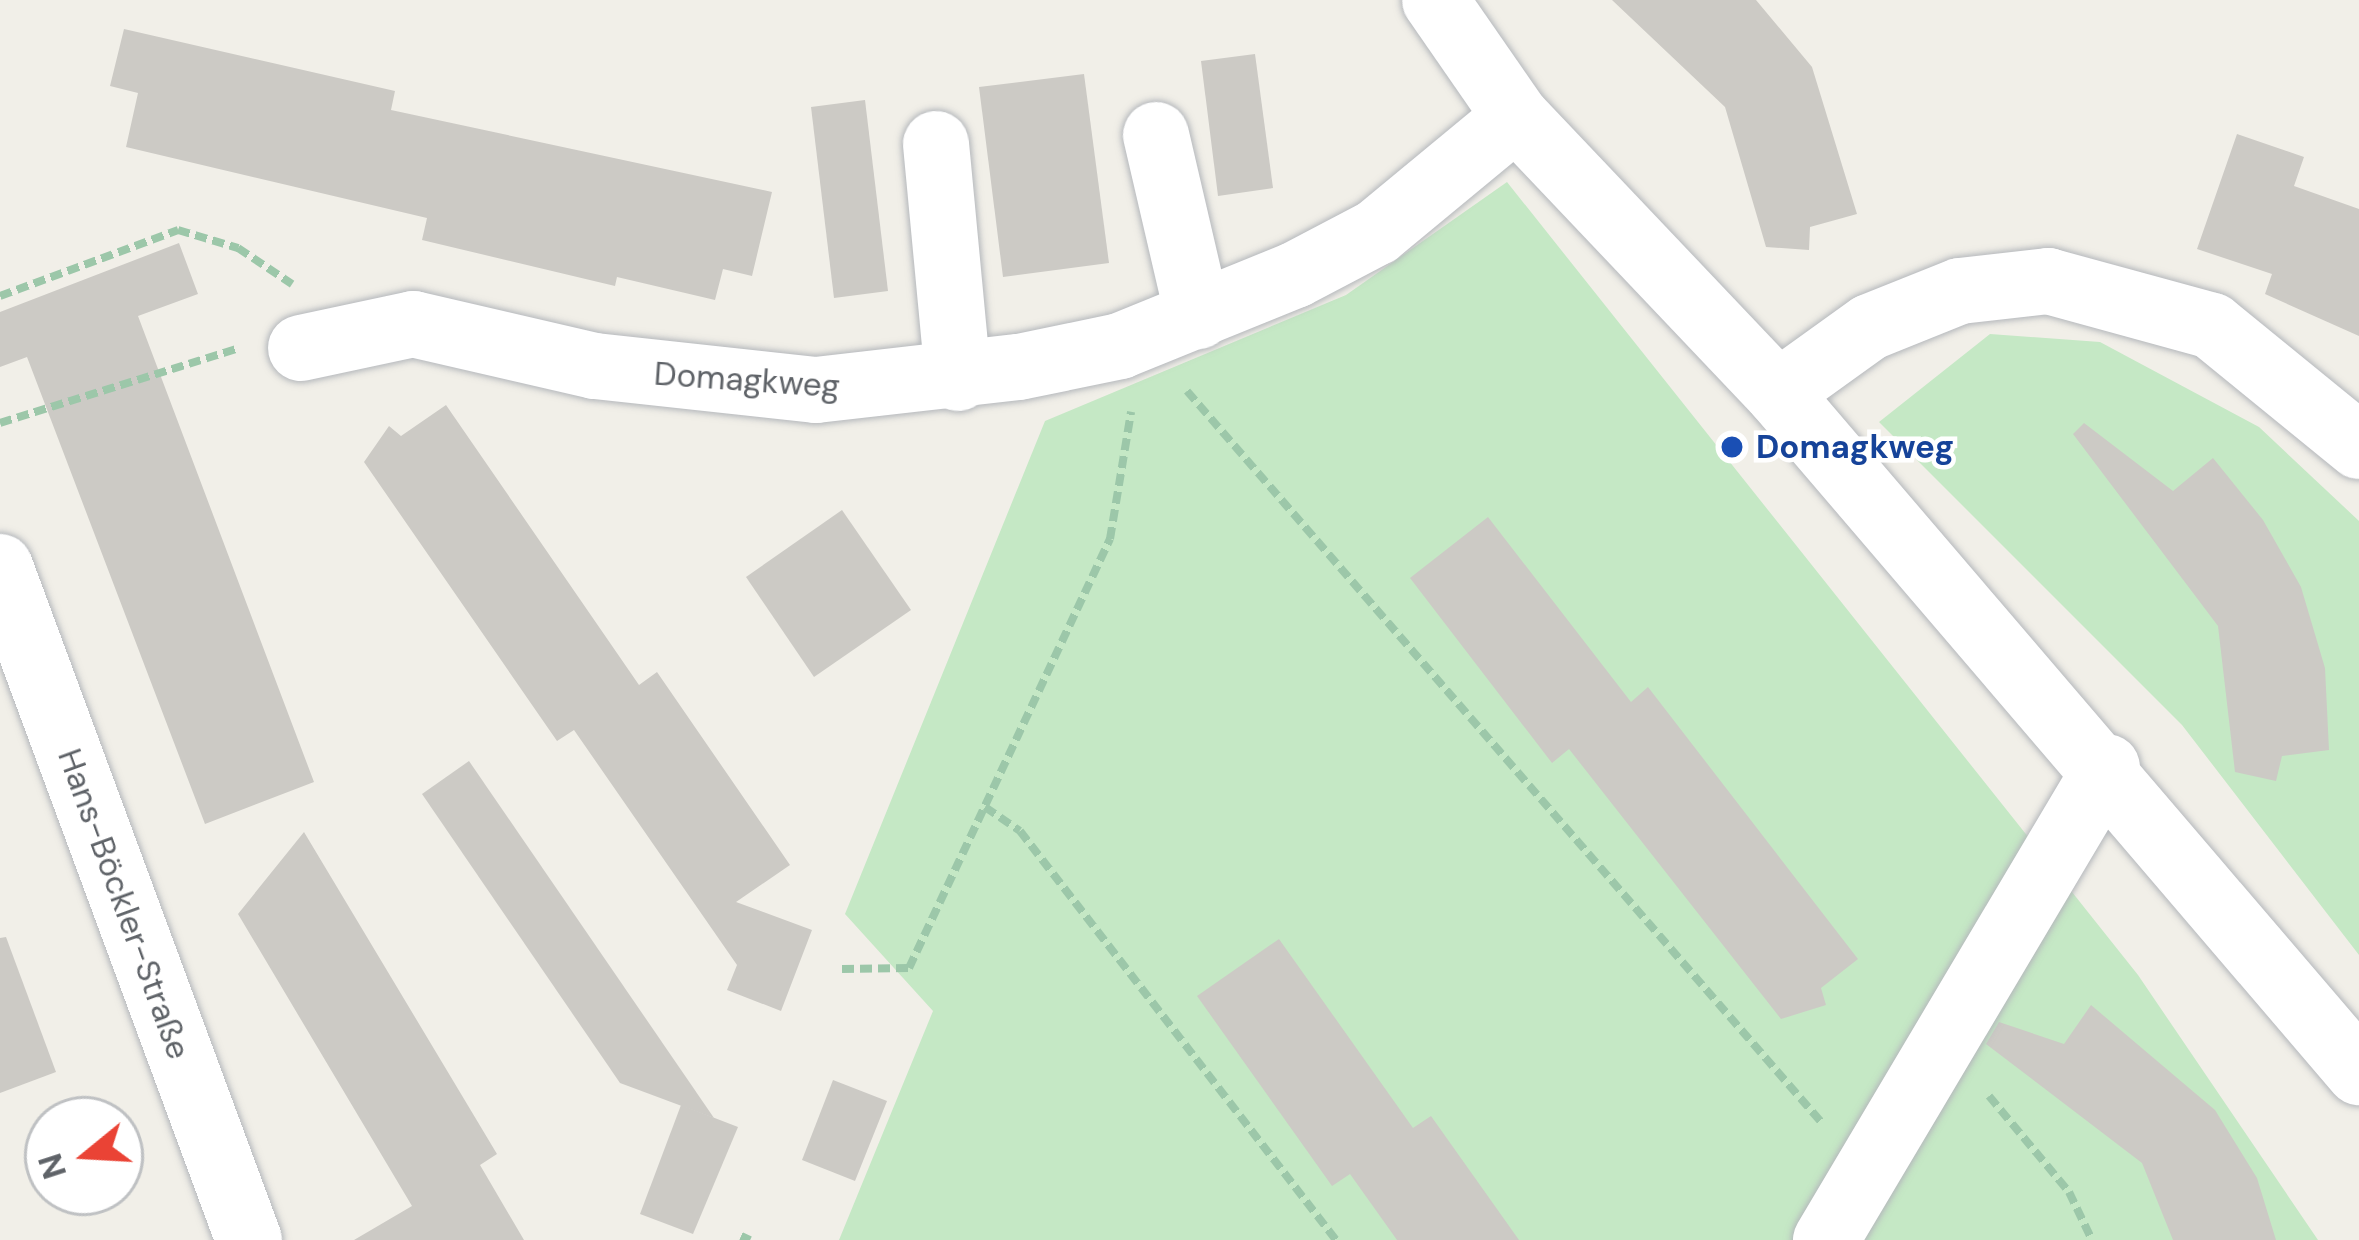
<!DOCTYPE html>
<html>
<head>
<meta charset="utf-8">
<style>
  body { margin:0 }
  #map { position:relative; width:2359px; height:1240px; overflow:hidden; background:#f1efe8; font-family:"DM Sans",sans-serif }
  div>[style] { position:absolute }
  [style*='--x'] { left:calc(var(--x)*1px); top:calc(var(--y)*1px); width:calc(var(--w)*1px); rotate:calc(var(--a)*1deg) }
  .green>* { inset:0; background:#c5e8c5 }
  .building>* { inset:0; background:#cccac5 }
  .path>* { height:8px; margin-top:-4px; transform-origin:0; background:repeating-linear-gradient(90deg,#9cc7a9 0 12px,transparent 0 18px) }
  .roads { filter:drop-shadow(0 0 3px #b5b8bc) drop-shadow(0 0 3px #b5b8bc) }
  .minor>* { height:66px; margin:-33px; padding:0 33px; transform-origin:33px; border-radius:33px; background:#fff }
  .dots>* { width:33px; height:33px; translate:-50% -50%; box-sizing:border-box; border:6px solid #fff; border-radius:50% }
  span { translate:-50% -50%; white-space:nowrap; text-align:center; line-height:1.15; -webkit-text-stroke:9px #fff; paint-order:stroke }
  .street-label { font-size:33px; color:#5f6368 }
  .transit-label { font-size:33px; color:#164399; font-weight:700 }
  .left { translate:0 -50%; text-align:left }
  .north { position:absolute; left:24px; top:1096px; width:120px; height:120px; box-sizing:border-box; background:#fff; border:3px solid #bfc1c3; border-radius:50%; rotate:252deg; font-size:33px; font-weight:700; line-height:48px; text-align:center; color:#5f6368 }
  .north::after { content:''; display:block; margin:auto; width:42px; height:54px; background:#ea4335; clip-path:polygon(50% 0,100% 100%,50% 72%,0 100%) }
</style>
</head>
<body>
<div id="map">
  <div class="green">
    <i style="clip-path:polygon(1507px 182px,2138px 975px,2318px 1240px,839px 1240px,933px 1011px,845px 914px,1045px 421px,1346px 295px)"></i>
    <i style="clip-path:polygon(1990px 334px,2100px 342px,2259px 427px,2359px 521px,2359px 955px,2182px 725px,1879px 422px)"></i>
  </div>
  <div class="building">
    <i style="clip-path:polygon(1612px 0,1756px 0,1812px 67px,1857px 214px,1810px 227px,1809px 250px,1766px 247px,1725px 107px)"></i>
    <i style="clip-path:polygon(124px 29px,395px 91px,391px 110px,772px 192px,752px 276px,723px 269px,715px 300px,617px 277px,615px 286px,422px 240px,427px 218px,126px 147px,138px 93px,110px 86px)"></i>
    <i style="clip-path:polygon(1255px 54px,1273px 188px,1218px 196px,1201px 61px)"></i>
    <i style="clip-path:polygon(1084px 74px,1109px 263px,1003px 277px,979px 87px)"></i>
    <i style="clip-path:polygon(865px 100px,888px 291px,834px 298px,811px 107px)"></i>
    <i style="clip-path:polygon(2237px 134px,2304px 157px,2294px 186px,2359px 209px,2359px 336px,2265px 294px,2272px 274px,2197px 249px)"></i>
    <i style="clip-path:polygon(179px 243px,198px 294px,138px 316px,314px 782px,205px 824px,27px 357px,0 367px,0 312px)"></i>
    <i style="clip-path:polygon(446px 405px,639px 685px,657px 672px,790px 865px,736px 902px,812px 930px,781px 1011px,727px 990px,737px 965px,574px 730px,557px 741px,364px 462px,389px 426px,401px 436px)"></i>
    <i style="clip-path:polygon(2084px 423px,2173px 491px,2213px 458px,2263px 520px,2301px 587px,2325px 668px,2329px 750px,2282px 756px,2276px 781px,2235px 772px,2218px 626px,2073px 434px)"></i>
    <i style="clip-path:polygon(842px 510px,911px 610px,814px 677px,746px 577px)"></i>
    <i style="clip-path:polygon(1488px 517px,1631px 702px,1648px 687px,1858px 959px,1821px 988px,1826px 1005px,1781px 1019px,1569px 749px,1552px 763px,1410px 578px)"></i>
    <i style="clip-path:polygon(469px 761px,714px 1118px,620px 1083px,422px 794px)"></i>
    <i style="clip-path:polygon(304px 832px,497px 1154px,480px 1165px,524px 1240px,354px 1240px,412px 1206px,238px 914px)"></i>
    <i style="clip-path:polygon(6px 937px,56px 1072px,0 1093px,0 938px)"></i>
    <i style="clip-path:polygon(1279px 939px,1413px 1128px,1431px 1116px,1519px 1240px,1397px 1240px,1350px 1174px,1332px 1186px,1197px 996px)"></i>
    <i style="clip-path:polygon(2091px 1005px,2215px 1110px,2257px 1178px,2276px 1240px,2173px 1240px,2142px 1163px,1986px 1044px,1999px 1022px,2064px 1044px)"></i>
    <i style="clip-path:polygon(833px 1080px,887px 1101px,855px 1181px,802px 1160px)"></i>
    <i style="clip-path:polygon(681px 1105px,738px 1127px,693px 1234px,640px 1214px)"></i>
  </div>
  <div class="path">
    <i style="--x:0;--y:296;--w:190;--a:-20.3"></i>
    <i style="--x:178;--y:230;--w:63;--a:16.7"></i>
    <i style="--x:238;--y:248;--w:65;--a:33.7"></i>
    <i style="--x:1187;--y:391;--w:969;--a:49.06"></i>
    <i style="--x:0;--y:423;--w:250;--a:-17.4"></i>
    <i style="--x:985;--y:807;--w:42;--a:34.4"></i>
    <i style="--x:1020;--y:831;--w:517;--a:52.31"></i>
    <i style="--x:842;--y:969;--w:67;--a:-0.9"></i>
    <i style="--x:909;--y:968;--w:474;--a:-64.9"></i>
    <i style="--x:1110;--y:539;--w:129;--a:-80.6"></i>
    <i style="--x:1989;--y:1096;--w:125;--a:50.2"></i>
    <i style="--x:2069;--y:1192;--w:53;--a:64.4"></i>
    <i style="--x:741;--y:1236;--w:10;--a:24"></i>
  </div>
  <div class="roads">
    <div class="minor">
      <i style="--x:1435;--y:0;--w:142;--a:55.3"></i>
      <i style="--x:1516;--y:117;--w:381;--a:46.5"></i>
      <i style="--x:1778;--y:393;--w:894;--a:49.45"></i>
      <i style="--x:1156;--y:135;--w:186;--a:76.9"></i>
      <i style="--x:936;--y:144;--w:235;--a:84.6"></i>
      <i style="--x:301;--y:348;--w:115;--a:-12.1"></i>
      <i style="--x:413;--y:324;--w:187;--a:13"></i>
      <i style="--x:595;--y:366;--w:222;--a:6.2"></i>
      <i style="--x:816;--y:390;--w:204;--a:-6.5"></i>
      <i style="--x:1019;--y:367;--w:103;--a:-11.7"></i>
      <i style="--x:1120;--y:346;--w:189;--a:-22.1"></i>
      <i style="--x:1295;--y:275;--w:93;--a:-27.7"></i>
      <i style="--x:1377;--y:232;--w:180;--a:-39.6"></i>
      <i style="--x:1778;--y:393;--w:113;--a:-35.7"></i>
      <i style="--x:1870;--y:327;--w:97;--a:-21.8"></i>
      <i style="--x:1960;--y:291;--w:89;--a:-6.5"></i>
      <i style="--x:2048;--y:281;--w:170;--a:15.3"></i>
      <i style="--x:2212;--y:326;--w:190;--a:39.2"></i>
      <i style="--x:0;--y:567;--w:718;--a:69.7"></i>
      <i style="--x:1826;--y:1240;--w:550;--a:-59.29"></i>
    </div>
  </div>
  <div class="dots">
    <i style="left:1732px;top:447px;background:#1a4fb4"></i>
  </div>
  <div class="street-label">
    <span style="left:747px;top:380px;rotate:4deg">Domagkweg</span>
    <span style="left:124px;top:904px;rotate:70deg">Hans-Böckler-Straße</span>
  </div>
  <div class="transit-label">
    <span class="left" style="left:1756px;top:447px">Domagkweg</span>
  </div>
  <div class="north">N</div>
</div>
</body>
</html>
